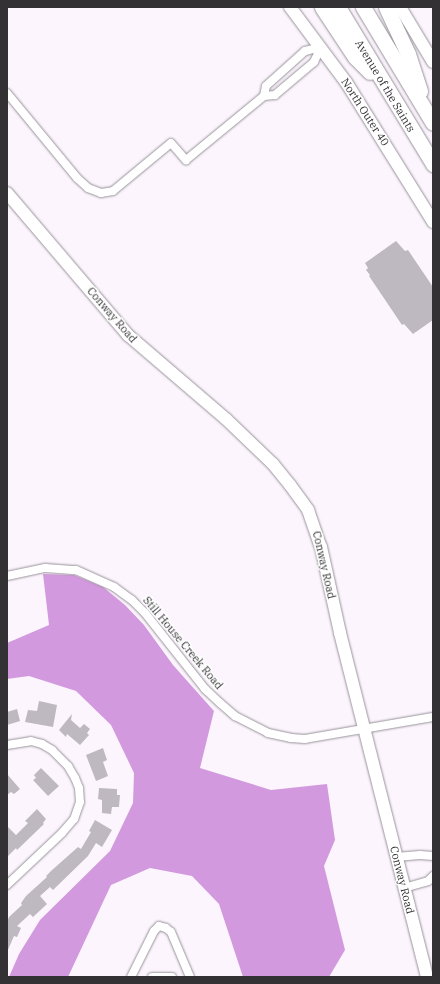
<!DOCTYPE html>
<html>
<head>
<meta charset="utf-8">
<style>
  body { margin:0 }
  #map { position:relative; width:440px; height:984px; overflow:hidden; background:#fcf5fd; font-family:"IBM Plex Serif",serif }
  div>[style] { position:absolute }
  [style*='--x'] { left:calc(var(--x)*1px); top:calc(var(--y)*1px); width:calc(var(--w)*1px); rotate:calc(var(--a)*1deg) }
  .forest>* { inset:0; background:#d399de }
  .building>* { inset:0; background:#beb8c0 }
  .roads { filter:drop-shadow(0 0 1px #98929a) drop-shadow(0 0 1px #98929a) }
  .street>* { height:8px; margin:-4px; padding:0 4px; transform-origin:4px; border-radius:4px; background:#fff }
  .secondary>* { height:12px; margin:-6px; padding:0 6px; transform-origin:6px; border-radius:6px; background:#fff }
  .highway>* { height:15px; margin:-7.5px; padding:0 7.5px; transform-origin:7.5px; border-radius:7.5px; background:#fff }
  span { translate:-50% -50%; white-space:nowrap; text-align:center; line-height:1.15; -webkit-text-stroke:3px #fff; paint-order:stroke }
  .street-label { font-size:11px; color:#333134 }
  .frame { position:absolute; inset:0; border:8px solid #333134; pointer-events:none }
</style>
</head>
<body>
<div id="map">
  <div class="forest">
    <i style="clip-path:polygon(43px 574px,74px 575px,103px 587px,125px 605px,144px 625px,173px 665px,214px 711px,200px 768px,271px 790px,327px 784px,335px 840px,324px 866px,345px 950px,329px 977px,243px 977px,219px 904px,192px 876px,150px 868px,111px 885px,68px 977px,9px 977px,19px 954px,40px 920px,110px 851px,133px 803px,134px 773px,111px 725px,76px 691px,29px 676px,7px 679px,7px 643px,49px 625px)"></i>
  </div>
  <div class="building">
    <i style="clip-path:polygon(396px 241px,405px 251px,408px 250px,433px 287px,433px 320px,413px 334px,404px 324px,402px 325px,369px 276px,370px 275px,366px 270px,368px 268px,365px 263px)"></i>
    <i style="clip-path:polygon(39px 701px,57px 705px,53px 727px,25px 722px,28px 710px,37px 711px)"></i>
    <i style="clip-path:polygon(17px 709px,20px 721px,7px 725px,7px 712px)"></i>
    <i style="clip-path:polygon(72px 714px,71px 720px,80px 728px,84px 724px,90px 729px,87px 733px,89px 735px,80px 745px,67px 734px,66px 737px,59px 730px)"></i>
    <i style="clip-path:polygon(103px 748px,107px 760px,103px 762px,108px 776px,96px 781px,86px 755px)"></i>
    <i style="clip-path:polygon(41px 768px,59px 786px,48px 796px,33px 780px,36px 778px,34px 775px)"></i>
    <i style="clip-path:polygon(7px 774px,20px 789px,14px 794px,11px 792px,7px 795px)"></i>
    <i style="clip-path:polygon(99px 788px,117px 789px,117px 795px,120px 795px,119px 807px,112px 807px,111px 814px,102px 813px,102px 800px,98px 799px)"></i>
    <i style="clip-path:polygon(37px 809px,46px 819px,43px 823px,44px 824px,17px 850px,16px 848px,7px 857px,7px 826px,16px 835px,28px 823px,25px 821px)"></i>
    <i style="clip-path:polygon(95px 820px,112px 830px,102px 847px,96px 843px,88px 856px,53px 890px,50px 887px,40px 896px,47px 904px,33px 917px,30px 914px,17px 926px,21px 928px,17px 937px,14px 936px,7px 952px,7px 922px,9px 917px,22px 905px,21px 903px,26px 896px,47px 877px,46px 876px,51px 871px,78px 847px,81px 849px,91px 832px,89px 831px)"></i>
  </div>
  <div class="roads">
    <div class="street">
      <i style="--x:321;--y:47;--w:17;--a:115"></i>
      <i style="--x:314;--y:62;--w:51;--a:139.8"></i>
      <i style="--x:275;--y:95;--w:11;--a:175"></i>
      <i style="--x:264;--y:96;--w:10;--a:-79"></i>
      <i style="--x:266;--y:86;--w:52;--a:-41.9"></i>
      <i style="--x:305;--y:51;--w:16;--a:-14"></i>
      <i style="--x:7;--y:93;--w:110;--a:50.5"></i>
      <i style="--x:77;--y:178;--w:15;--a:42"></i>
      <i style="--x:88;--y:188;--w:14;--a:21"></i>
      <i style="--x:101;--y:193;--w:12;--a:-9"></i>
      <i style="--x:113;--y:191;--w:75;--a:-39.6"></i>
      <i style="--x:171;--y:143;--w:23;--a:49"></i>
      <i style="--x:186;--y:160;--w:101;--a:-39.4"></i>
      <i style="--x:7;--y:576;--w:39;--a:-12"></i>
      <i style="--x:45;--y:568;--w:31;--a:4"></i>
      <i style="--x:76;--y:570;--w:42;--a:24.1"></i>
      <i style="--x:114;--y:587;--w:22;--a:36"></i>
      <i style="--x:132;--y:600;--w:18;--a:45"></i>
      <i style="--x:145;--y:613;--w:97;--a:51.7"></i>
      <i style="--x:205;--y:689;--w:21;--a:43"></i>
      <i style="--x:220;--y:703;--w:20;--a:41"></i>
      <i style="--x:235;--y:716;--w:37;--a:27"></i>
      <i style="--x:268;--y:733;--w:24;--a:12"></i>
      <i style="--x:291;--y:738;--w:14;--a:4"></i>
      <i style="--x:305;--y:739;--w:130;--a:-9.8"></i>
      <i style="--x:7;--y:745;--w:24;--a:-9"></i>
      <i style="--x:31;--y:741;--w:11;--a:15"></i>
      <i style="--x:42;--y:744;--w:12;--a:31"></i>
      <i style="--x:52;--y:750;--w:23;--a:45"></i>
      <i style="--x:68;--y:766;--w:14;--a:60"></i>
      <i style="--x:75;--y:778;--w:11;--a:68"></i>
      <i style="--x:79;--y:788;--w:14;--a:86"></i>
      <i style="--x:80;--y:802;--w:18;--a:109"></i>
      <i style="--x:74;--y:819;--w:18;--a:131"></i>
      <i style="--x:62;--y:833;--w:76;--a:136.6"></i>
      <i style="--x:396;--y:857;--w:24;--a:-5"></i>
      <i style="--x:420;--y:855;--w:13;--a:4"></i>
      <i style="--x:404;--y:888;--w:25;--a:-16"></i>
      <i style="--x:428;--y:881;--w:7;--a:-45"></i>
      <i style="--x:131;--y:977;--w:51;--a:-63.4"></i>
      <i style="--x:154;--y:931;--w:7;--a:-45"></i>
      <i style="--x:159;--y:926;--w:7;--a:16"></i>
      <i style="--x:166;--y:928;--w:6;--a:39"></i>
      <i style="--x:171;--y:932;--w:49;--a:67.1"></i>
      <i style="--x:152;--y:977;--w:20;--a:0"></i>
    </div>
    <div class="secondary">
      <i style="--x:290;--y:7;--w:94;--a:53.3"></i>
      <i style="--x:346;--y:82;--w:165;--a:58.1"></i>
      <i style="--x:400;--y:7;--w:64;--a:59"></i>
      <i style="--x:7;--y:193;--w:187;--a:49.6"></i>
      <i style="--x:128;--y:335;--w:129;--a:40.6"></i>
      <i style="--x:226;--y:419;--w:65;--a:43.8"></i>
      <i style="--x:273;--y:464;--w:27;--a:51"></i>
      <i style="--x:290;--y:485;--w:31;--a:54"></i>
      <i style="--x:308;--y:510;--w:39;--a:71"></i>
      <i style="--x:321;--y:547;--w:88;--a:77.5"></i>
      <i style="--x:340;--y:633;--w:355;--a:75.8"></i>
    </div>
    <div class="highway">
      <i style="--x:322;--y:7;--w:60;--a:56.6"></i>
      <i style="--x:355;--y:57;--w:21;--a:45"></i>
      <i style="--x:338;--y:7;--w:184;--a:58.8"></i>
      <i style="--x:363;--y:7;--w:135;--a:58.9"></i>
      <i style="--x:386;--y:7;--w:52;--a:64.9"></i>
      <i style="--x:408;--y:54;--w:39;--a:72"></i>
    </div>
  </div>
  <div class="street-label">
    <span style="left:385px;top:86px;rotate:59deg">Avenue of the Saints</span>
    <span style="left:365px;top:112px;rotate:57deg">North Outer 40</span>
    <span style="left:112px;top:315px;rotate:49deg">Conway Road</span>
    <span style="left:324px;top:565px;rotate:77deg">Conway Road</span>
    <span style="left:183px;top:643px;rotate:50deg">Still House Creek Road</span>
    <span style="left:402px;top:880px;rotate:76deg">Conway Road</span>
  </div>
  <div class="frame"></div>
</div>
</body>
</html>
